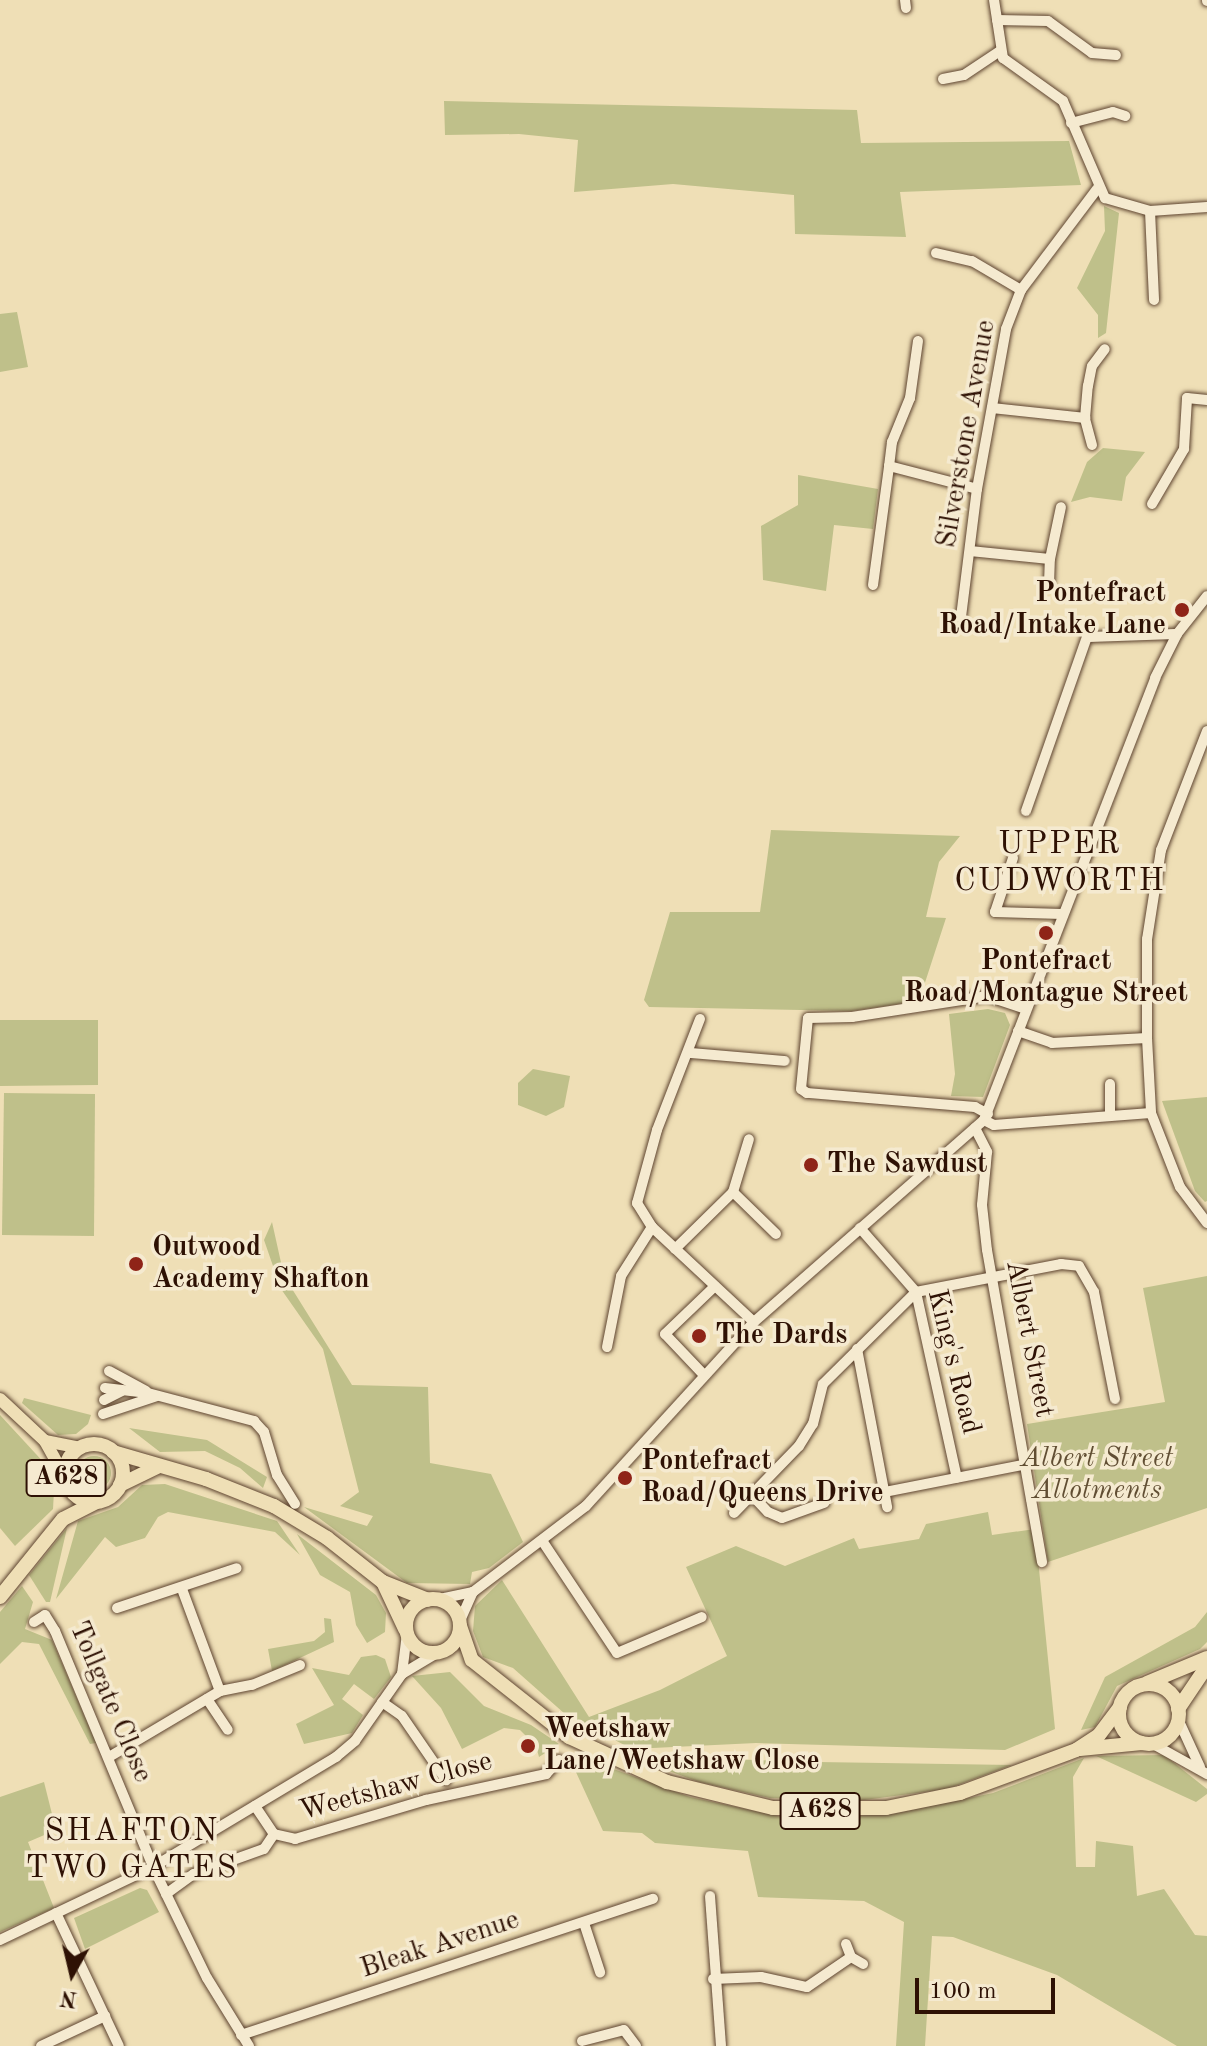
<!DOCTYPE html>
<html>
<head>
<meta charset="utf-8">
<style>
  body { margin:0 }
  #map { position:relative; width:1207px; height:2046px; overflow:hidden; background:#efdfb6; font-family:"Old Standard TT",serif }
  div>[style] { position:absolute }
  [style*='--x'] { left:calc(var(--x)*1px); top:calc(var(--y)*1px); width:calc(var(--w)*1px); rotate:calc(var(--a)*1deg) }
  .green>* { inset:0; background:#bfc08a }
  .round { border-radius:50% }
  .roads { filter:drop-shadow(0 0 2px #5e4430) drop-shadow(0 0 2px #5e4430) }
  .minor>* { height:10px; margin:-5px; padding:0 5px; transform-origin:5px; border-radius:5px; background:#f5ead0 }
  .major>* { height:12px; margin:-6px; padding:0 6px; transform-origin:6px; border-radius:6px; background:#efdfb6 }
  .highway>* { height:14px; margin:-7px; padding:0 7px; transform-origin:7px; border-radius:7px; background:#efdfb6 }
  .highway>.ring { margin:-7px; padding:0; box-sizing:content-box; background:none; border:14px solid #efdfb6; border-radius:50% }
  .dots>* { width:22px; height:22px; translate:-50% -50%; box-sizing:border-box; border:4px solid #f5ead0; border-radius:50% }
  span { translate:-50% -50%; white-space:nowrap; text-align:center; line-height:1.15; -webkit-text-stroke:7px #f5ead0; paint-order:stroke }
  .shield-label span { padding:2px 6px; background:#f5ead0; border:2px solid; border-radius:6px; -webkit-text-stroke-width:0 }
  .shield-label { font-size:26px; color:#2e1104; font-weight:700 }
  .street-label { font-size:28px; color:#2e1104 }
  .poi-label { font-size:28px; color:#2e1104; font-weight:700 }
  .right { translate:-100% -50%; text-align:right }
  .left { translate:0 -50%; text-align:left }
  .park-label { font-size:28px; color:#614e33; font-style:italic }
  .quarter-label { font-size:32px; color:#2e1104; letter-spacing:2px }
  .north { position:absolute; left:32px; top:1934px; width:80px; height:80px; -webkit-text-stroke:6px #f5ead0; paint-order:stroke; rotate:188deg; font-size:22px; font-weight:700; line-height:32px; text-align:center; color:#2e1104 }
  .north::after { content:''; display:block; margin:auto; width:28px; height:36px; background:#2e1104; clip-path:polygon(50% 0,100% 100%,50% 72%,0 100%) }
  .scale { position:absolute; left:915px; top:1978px; width:140px; height:36px; box-sizing:border-box; border:4px solid #2e1104; border-top:0; padding-left:10px; font-size:24px; line-height:28px; white-space:nowrap; color:#2e1104; -webkit-text-stroke:6px #f5ead0; paint-order:stroke }
</style>
</head>
<body>
<div id="map">
  <div class="green">
    <i style="clip-path:polygon(444px 101px,857px 110px,861px 143px,1069px 141px,1081px 185px,900px 192px,906px 237px,795px 234px,794px 195px,673px 184px,574px 192px,578px 140px,519px 134px,445px 135px)"></i>
    <i style="clip-path:polygon(1104px 206px,1119px 213px,1106px 333px,1098px 338px,1098px 315px,1077px 288px,1105px 231px)"></i>
    <i style="clip-path:polygon(17px 312px,28px 367px,0 372px,0 314px)"></i>
    <i style="clip-path:polygon(1103px 448px,1145px 452px,1126px 477px,1122px 501px,1090px 497px,1071px 502px,1087px 462px)"></i>
    <i style="clip-path:polygon(798px 475px,878px 489px,873px 529px,834px 525px,826px 591px,763px 580px,761px 526px,798px 505px)"></i>
    <i style="clip-path:polygon(771px 830px,960px 836px,939px 862px,926px 917px,946px 918px,919px 1001px,852px 1011px,649px 1007px,644px 1000px,670px 912px,760px 912px)"></i>
    <i style="clip-path:polygon(988px 1009px,1005px 1013px,1010px 1025px,983px 1097px,951px 1096px,955px 1074px,949px 1014px)"></i>
    <i style="clip-path:polygon(0 1020px,98px 1020px,98px 1085px,0 1086px)"></i>
    <i style="clip-path:polygon(533px 1069px,570px 1076px,564px 1107px,546px 1116px,518px 1105px,518px 1083px)"></i>
    <i style="clip-path:polygon(4px 1093px,95px 1094px,94px 1236px,2px 1235px)"></i>
    <i style="clip-path:polygon(1207px 1097px,1207px 1201px,1205px 1202px,1195px 1191px,1162px 1101px)"></i>
    <i style="clip-path:polygon(272px 1222px,284px 1276px,352px 1385px,428px 1387px,430px 1463px,491px 1474px,523px 1542px,489px 1568px,472px 1572px,470px 1584px,407px 1583px,304px 1507px,367px 1526px,373px 1516px,340px 1506px,359px 1492px,323px 1349px,281px 1289px,264px 1240px)"></i>
    <i style="clip-path:polygon(1207px 1276px,1207px 1508px,1048px 1562px,1027px 1424px,1165px 1402px,1143px 1288px)"></i>
    <i style="clip-path:polygon(24px 1398px,91px 1415px,88px 1424px,76px 1434px,58px 1435px,22px 1403px)"></i>
    <i style="clip-path:polygon(0 1415px,47px 1466px,54px 1491px,53px 1509px,15px 1546px,0 1528px)"></i>
    <i style="clip-path:polygon(129px 1428px,207px 1440px,267px 1477px,263px 1488px,240px 1468px,205px 1451px,160px 1452px)"></i>
    <i class="round" style="left:77px;top:1456px;width:34px;height:34px"></i>
    <i style="clip-path:polygon(165px 1484px,277px 1521px,300px 1555px,275px 1532px,168px 1512px,158px 1517px,145px 1538px,116px 1547px,105px 1537px,56px 1599px,78px 1521px,118px 1507px,142px 1485px)"></i>
    <i style="clip-path:polygon(988px 1512px,992px 1535px,1035px 1529px,1055px 1729px,1005px 1750px,756px 1743px,632px 1749px,565px 1714px,513px 1668px,483px 1657px,473px 1631px,475px 1606px,502px 1580px,589px 1717px,660px 1690px,727px 1656px,686px 1567px,736px 1546px,785px 1566px,854px 1538px,859px 1549px,919px 1539px,926px 1524px)"></i>
    <i style="clip-path:polygon(67px 1528px,50px 1602px,46px 1602px,29px 1575px)"></i>
    <i style="clip-path:polygon(297px 1534px,376px 1595px,386px 1613px,385px 1632px,367px 1643px,356px 1625px,350px 1592px,320px 1575px)"></i>
    <i style="clip-path:polygon(22px 1586px,33px 1602px,25px 1629px,52px 1640px,96px 1743px,90px 1744px,39px 1644px,22px 1642px,0 1664px,0 1612px)"></i>
    <i style="clip-path:polygon(1207px 1612px,1207px 1642px,1200px 1649px,1117px 1686px,1095px 1727px,1081px 1730px,1105px 1677px,1195px 1627px)"></i>
    <i style="clip-path:polygon(324px 1618px,331px 1619px,334px 1642px,272px 1671px,268px 1649px,314px 1641px,325px 1632px)"></i>
    <i style="clip-path:polygon(376px 1655px,385px 1659px,391px 1677px,374px 1699px,354px 1684px,342px 1699px,363px 1715px,352px 1733px,304px 1744px,296px 1724px,334px 1705px,312px 1668px,349px 1675px,361px 1657px)"></i>
    <i style="clip-path:polygon(450px 1672px,484px 1706px,531px 1725px,559px 1744px,539px 1757px,536px 1746px,520px 1730px,504px 1728px,462px 1749px,441px 1708px,412px 1676px)"></i>
    <i style="clip-path:polygon(1164px 1755px,1207px 1789px,1207px 1794px,1196px 1802px,1096px 1756px)"></i>
    <i style="clip-path:polygon(628px 1756px,818px 1762px,1012px 1765px,947px 1789px,857px 1801px,770px 1798px,699px 1782px)"></i>
    <i style="clip-path:polygon(1084px 1758px,1073px 1777px,1076px 1867px,1095px 1867px,1096px 1841px,1133px 1846px,1137px 1896px,1164px 1889px,1195px 1935px,1207px 1936px,1207px 2046px,1177px 2046px,1057px 1975px,953px 1937px,932px 1936px,925px 2046px,896px 2046px,904px 1922px,864px 1901px,758px 1897px,748px 1851px,655px 1843px,642px 1833px,603px 1831px,575px 1770px,600px 1764px,690px 1797px,792px 1819px,892px 1814px,993px 1793px)"></i>
    <i style="clip-path:polygon(44px 1782px,56px 1830px,28px 1842px,54px 1908px,0 1932px,0 1797px)"></i>
    <i style="clip-path:polygon(140px 1888px,147px 1890px,159px 1912px,85px 1949px,74px 1918px)"></i>
  </div>
  <div class="roads">
    <div class="minor">
      <i style="--x:905;--y:0;--w:8;--a:83"></i>
      <i style="--x:994;--y:0;--w:59;--a:81.2"></i>
      <i style="--x:1003;--y:58;--w:74;--a:35.6"></i>
      <i style="--x:1063;--y:101;--w:106;--a:66.6"></i>
      <i style="--x:1105;--y:198;--w:47;--a:16.1"></i>
      <i style="--x:1150;--y:211;--w:57;--a:-4"></i>
      <i style="--x:1207;--y:0;--w:1;--a:90"></i>
      <i style="--x:997;--y:20;--w:51;--a:1.1"></i>
      <i style="--x:1048;--y:21;--w:54;--a:36"></i>
      <i style="--x:1092;--y:53;--w:24;--a:5"></i>
      <i style="--x:943;--y:79;--w:21;--a:-11"></i>
      <i style="--x:964;--y:75;--w:43;--a:-33.7"></i>
      <i style="--x:1071;--y:123;--w:43;--a:-14.7"></i>
      <i style="--x:1113;--y:112;--w:13;--a:18"></i>
      <i style="--x:1150;--y:211;--w:89;--a:87.4"></i>
      <i style="--x:936;--y:253;--w:37;--a:13"></i>
      <i style="--x:972;--y:261;--w:57;--a:30.6"></i>
      <i style="--x:918;--y:341;--w:58;--a:98"></i>
      <i style="--x:910;--y:398;--w:48;--a:112.2"></i>
      <i style="--x:892;--y:442;--w:24;--a:97"></i>
      <i style="--x:889;--y:466;--w:91;--a:14.6"></i>
      <i style="--x:992;--y:408;--w:94;--a:6.1"></i>
      <i style="--x:1092;--y:445;--w:28;--a:-105"></i>
      <i style="--x:1085;--y:418;--w:32;--a:-85"></i>
      <i style="--x:1088;--y:386;--w:20;--a:-79"></i>
      <i style="--x:1092;--y:366;--w:21;--a:-53"></i>
      <i style="--x:1152;--y:504;--w:64;--a:-59.8"></i>
      <i style="--x:1184;--y:449;--w:51;--a:-86.6"></i>
      <i style="--x:1187;--y:398;--w:20;--a:6"></i>
      <i style="--x:970;--y:551;--w:80;--a:5.7"></i>
      <i style="--x:1050;--y:559;--w:53;--a:-78.1"></i>
      <i style="--x:1049;--y:584;--w:25;--a:-88"></i>
      <i style="--x:873;--y:585;--w:120;--a:-82.3"></i>
      <i style="--x:961;--y:617;--w:129;--a:-82.9"></i>
      <i style="--x:977;--y:489;--w:163;--a:-79.7"></i>
      <i style="--x:1006;--y:329;--w:42;--a:-69"></i>
      <i style="--x:1021;--y:290;--w:126;--a:-53"></i>
      <i style="--x:1207;--y:731;--w:128;--a:111.1"></i>
      <i style="--x:1161;--y:850;--w:90;--a:98.9"></i>
      <i style="--x:1147;--y:939;--w:99;--a:90"></i>
      <i style="--x:1147;--y:1038;--w:75;--a:86.9"></i>
      <i style="--x:1151;--y:1113;--w:79;--a:68.6"></i>
      <i style="--x:1180;--y:1187;--w:45;--a:53.1"></i>
      <i style="--x:1026;--y:811;--w:184;--a:-70.7"></i>
      <i style="--x:1087;--y:637;--w:90;--a:-1.9"></i>
      <i style="--x:1013;--y:858;--w:57;--a:108.4"></i>
      <i style="--x:995;--y:912;--w:67;--a:1.7"></i>
      <i style="--x:700;--y:1019;--w:119;--a:111.2"></i>
      <i style="--x:657;--y:1130;--w:76;--a:105.3"></i>
      <i style="--x:637;--y:1203;--w:28;--a:58"></i>
      <i style="--x:652;--y:1227;--w:139;--a:43"></i>
      <i style="--x:1018;--y:1031;--w:36;--a:19"></i>
      <i style="--x:1052;--y:1043;--w:95;--a:-3"></i>
      <i style="--x:690;--y:1053;--w:95;--a:4.8"></i>
      <i style="--x:1110;--y:1084;--w:32;--a:90"></i>
      <i style="--x:988;--y:1114;--w:15;--a:-152"></i>
      <i style="--x:975;--y:1107;--w:169;--a:-175.2"></i>
      <i style="--x:807;--y:1093;--w:7;--a:-146"></i>
      <i style="--x:801;--y:1089;--w:71;--a:-84.4"></i>
      <i style="--x:808;--y:1018;--w:44;--a:-1.3"></i>
      <i style="--x:852;--y:1017;--w:137;--a:-8.8"></i>
      <i style="--x:987;--y:996;--w:41;--a:18.4"></i>
      <i style="--x:984;--y:1120;--w:11;--a:27"></i>
      <i style="--x:994;--y:1125;--w:157;--a:-4.4"></i>
      <i style="--x:975;--y:1128;--w:27;--a:63"></i>
      <i style="--x:987;--y:1152;--w:53;--a:95.4"></i>
      <i style="--x:982;--y:1205;--w:45;--a:83.7"></i>
      <i style="--x:987;--y:1250;--w:317;--a:80"></i>
      <i style="--x:733;--y:1192;--w:60;--a:44.3"></i>
      <i style="--x:860;--y:1228;--w:85;--a:48.8"></i>
      <i style="--x:916;--y:1292;--w:190;--a:77.6"></i>
      <i style="--x:675;--y:1249;--w:81;--a:-44.5"></i>
      <i style="--x:733;--y:1192;--w:55;--a:-73.2"></i>
      <i style="--x:607;--y:1347;--w:72;--a:-78.8"></i>
      <i style="--x:621;--y:1276;--w:58;--a:-57.7"></i>
      <i style="--x:857;--y:1349;--w:161;--a:79.2"></i>
      <i style="--x:109;--y:1371;--w:42;--a:28.4"></i>
      <i style="--x:703;--y:1374;--w:55;--a:-133.5"></i>
      <i style="--x:665;--y:1334;--w:69;--a:-43.8"></i>
      <i style="--x:105;--y:1388;--w:43;--a:6.6"></i>
      <i style="--x:148;--y:1393;--w:110;--a:14.8"></i>
      <i style="--x:254;--y:1421;--w:15;--a:48"></i>
      <i style="--x:264;--y:1432;--w:45;--a:73.2"></i>
      <i style="--x:277;--y:1475;--w:34;--a:58"></i>
      <i style="--x:104;--y:1400;--w:20;--a:-27"></i>
      <i style="--x:103;--y:1414;--w:57;--a:-18.4"></i>
      <i style="--x:885;--y:1492;--w:146;--a:-11.1"></i>
      <i style="--x:752;--y:1495;--w:23;--a:47"></i>
      <i style="--x:768;--y:1512;--w:15;--a:23"></i>
      <i style="--x:782;--y:1518;--w:45;--a:-19.7"></i>
      <i style="--x:734;--y:1513;--w:93;--a:-45.9"></i>
      <i style="--x:799;--y:1446;--w:26;--a:-58"></i>
      <i style="--x:813;--y:1424;--w:41;--a:-76"></i>
      <i style="--x:823;--y:1384;--w:131;--a:-44.7"></i>
      <i style="--x:916;--y:1292;--w:148;--a:-10.9"></i>
      <i style="--x:1061;--y:1264;--w:18;--a:6"></i>
      <i style="--x:1079;--y:1266;--w:30;--a:60"></i>
      <i style="--x:1094;--y:1292;--w:109;--a:78.9"></i>
      <i style="--x:543;--y:1542;--w:133;--a:56.3"></i>
      <i style="--x:617;--y:1653;--w:92;--a:-23"></i>
      <i style="--x:182;--y:1589;--w:109;--a:69.6"></i>
      <i style="--x:435;--y:1600;--w:39;--a:-12"></i>
      <i style="--x:117;--y:1608;--w:126;--a:-18.4"></i>
      <i style="--x:34;--y:1622;--w:13;--a:-32"></i>
      <i style="--x:45;--y:1615;--w:19;--a:58"></i>
      <i style="--x:55;--y:1631;--w:256;--a:67.4"></i>
      <i style="--x:153;--y:1867;--w:123;--a:64.1"></i>
      <i style="--x:207;--y:1978;--w:80;--a:58.3"></i>
      <i style="--x:459;--y:1623;--w:34;--a:-66"></i>
      <i style="--x:473;--y:1592;--w:142;--a:-37.3"></i>
      <i style="--x:586;--y:1506;--w:249;--a:-47.6"></i>
      <i style="--x:754;--y:1322;--w:306;--a:-41.3"></i>
      <i style="--x:984;--y:1120;--w:474;--a:-68.8"></i>
      <i style="--x:1155;--y:678;--w:49;--a:-63.4"></i>
      <i style="--x:1177;--y:634;--w:48;--a:-51.7"></i>
      <i style="--x:402;--y:1674;--w:38;--a:-83"></i>
      <i style="--x:207;--y:1699;--w:37;--a:56"></i>
      <i style="--x:382;--y:1702;--w:24;--a:35"></i>
      <i style="--x:402;--y:1716;--w:78;--a:55.5"></i>
      <i style="--x:1178;--y:1719;--w:53;--a:65.4"></i>
      <i style="--x:1153;--y:1744;--w:62;--a:29.1"></i>
      <i style="--x:109;--y:1757;--w:129;--a:-30.7"></i>
      <i style="--x:220;--y:1691;--w:33;--a:-11"></i>
      <i style="--x:252;--y:1685;--w:52;--a:-22.6"></i>
      <i style="--x:255;--y:1806;--w:34;--a:56"></i>
      <i style="--x:274;--y:1834;--w:22;--a:13"></i>
      <i style="--x:295;--y:1839;--w:137;--a:-16.6"></i>
      <i style="--x:426;--y:1800;--w:123;--a:-12.2"></i>
      <i style="--x:546;--y:1774;--w:19;--a:-47"></i>
      <i style="--x:166;--y:1894;--w:34;--a:-36"></i>
      <i style="--x:194;--y:1874;--w:74;--a:-19.7"></i>
      <i style="--x:264;--y:1849;--w:18;--a:-56"></i>
      <i style="--x:710;--y:1896;--w:150;--a:85.8"></i>
      <i style="--x:56;--y:1913;--w:147;--a:64.7"></i>
      <i style="--x:584;--y:1923;--w:52;--a:71.9"></i>
      <i style="--x:0;--y:1940;--w:170;--a:-25.5"></i>
      <i style="--x:153;--y:1867;--w:214;--a:-31"></i>
      <i style="--x:336;--y:1757;--w:25;--a:-40"></i>
      <i style="--x:355;--y:1741;--w:82;--a:-55"></i>
      <i style="--x:402;--y:1674;--w:41;--a:-31"></i>
      <i style="--x:846;--y:1944;--w:14;--a:69"></i>
      <i style="--x:851;--y:1957;--w:14;--a:30"></i>
      <i style="--x:713;--y:1979;--w:48;--a:-2.4"></i>
      <i style="--x:761;--y:1977;--w:47;--a:12.3"></i>
      <i style="--x:807;--y:1987;--w:53;--a:-34.3"></i>
      <i style="--x:241;--y:2035;--w:434;--a:-18.3"></i>
      <i style="--x:582;--y:2041;--w:43;--a:-14.7"></i>
      <i style="--x:624;--y:2030;--w:20;--a:53"></i>
      <i style="--x:41;--y:2046;--w:71;--a:-25.1"></i>
    </div>
    <div class="major">
      <i style="--x:0;--y:1399;--w:62;--a:43"></i>
      <i style="--x:45;--y:1441;--w:43;--a:61.1"></i>
      <i style="--x:45;--y:1441;--w:36;--a:11"></i>
    </div>
    <div class="highway">
      <i class="ring" style="left:65px;top:1444px;width:44px;height:44px"></i>
      <i style="--x:113;--y:1452;--w:97;--a:16.2"></i>
      <i style="--x:206;--y:1479;--w:73;--a:21.7"></i>
      <i style="--x:274;--y:1506;--w:62;--a:31.1"></i>
      <i style="--x:327;--y:1538;--w:71;--a:38.2"></i>
      <i style="--x:383;--y:1582;--w:48;--a:21.8"></i>
      <i style="--x:120;--y:1485;--w:43;--a:-26"></i>
      <i style="--x:383;--y:1582;--w:52;--a:64.9"></i>
      <i style="--x:0;--y:1597;--w:100;--a:-51.1"></i>
      <i style="--x:63;--y:1519;--w:37;--a:-27"></i>
      <i class="ring" style="left:406px;top:1599px;width:40px;height:40px"></i>
      <i style="--x:460;--y:1626;--w:36;--a:71"></i>
      <i style="--x:472;--y:1660;--w:124;--a:38.4"></i>
      <i style="--x:569;--y:1737;--w:108;--a:24.7"></i>
      <i style="--x:667;--y:1782;--w:109;--a:13.8"></i>
      <i style="--x:773;--y:1808;--w:113;--a:0"></i>
      <i style="--x:886;--y:1808;--w:76;--a:-11.5"></i>
      <i style="--x:960;--y:1793;--w:124;--a:-20.3"></i>
      <i style="--x:1076;--y:1750;--w:27;--a:-33"></i>
      <i style="--x:1099;--y:1735;--w:35;--a:-53"></i>
      <i style="--x:1147;--y:1683;--w:65;--a:-22.6"></i>
      <i class="ring" style="left:1119px;top:1684px;width:46px;height:46px"></i>
      <i style="--x:1178;--y:1709;--w:52;--a:-56"></i>
      <i style="--x:1080;--y:1749;--w:62;--a:-5.5"></i>
    </div>
  </div>
  <div class="dots">
    <i style="left:1182px;top:610px;background:#8f2418"></i>
    <i style="left:1046px;top:933px;background:#8f2418"></i>
    <i style="left:811px;top:1165px;background:#8f2418"></i>
    <i style="left:136px;top:1264px;background:#8f2418"></i>
    <i style="left:699px;top:1336px;background:#8f2418"></i>
    <i style="left:625px;top:1478px;background:#8f2418"></i>
    <i style="left:528px;top:1746px;background:#8f2418"></i>
  </div>
  <div class="shield-label">
    <span style="left:66px;top:1478px">A628</span>
    <span style="left:820px;top:1811px">A628</span>
  </div>
  <div class="street-label">
    <span style="left:967px;top:434px;rotate:-80deg">Silverstone Avenue</span>
    <span style="left:1029px;top:1339px;rotate:79deg">Albert Street</span>
    <span style="left:953px;top:1362px;rotate:76deg">King's Road</span>
    <span style="left:110px;top:1702px;rotate:67deg">Tollgate Close</span>
    <span style="left:396px;top:1787px;rotate:-15deg">Weetshaw Close</span>
    <span style="left:440px;top:1945px;rotate:-18deg">Bleak Avenue</span>
  </div>
  <div class="poi-label">
    <span class="right" style="left:1166px;top:610px">Pontefract<br>Road/Intake Lane</span>
    <span style="left:1046px;top:978px">Pontefract<br>Road/Montague Street</span>
    <span class="left" style="left:827px;top:1165px">The Sawdust</span>
    <span class="left" style="left:152px;top:1264px">Outwood<br>Academy Shafton</span>
    <span class="left" style="left:715px;top:1336px">The Dards</span>
    <span class="left" style="left:641px;top:1478px">Pontefract<br>Road/Queens Drive</span>
    <span class="left" style="left:544px;top:1746px">Weetshaw<br>Lane/Weetshaw Close</span>
  </div>
  <div class="park-label">
    <span style="left:1097px;top:1475px">Albert Street<br>Allotments</span>
  </div>
  <div class="quarter-label">
    <span style="left:1060px;top:864px">UPPER<br>CUDWORTH</span>
    <span style="left:132px;top:1851px">SHAFTON<br>TWO GATES</span>
  </div>
  <div class="north">N</div>
  <div class="scale">100 m</div>
</div>
</body>
</html>
